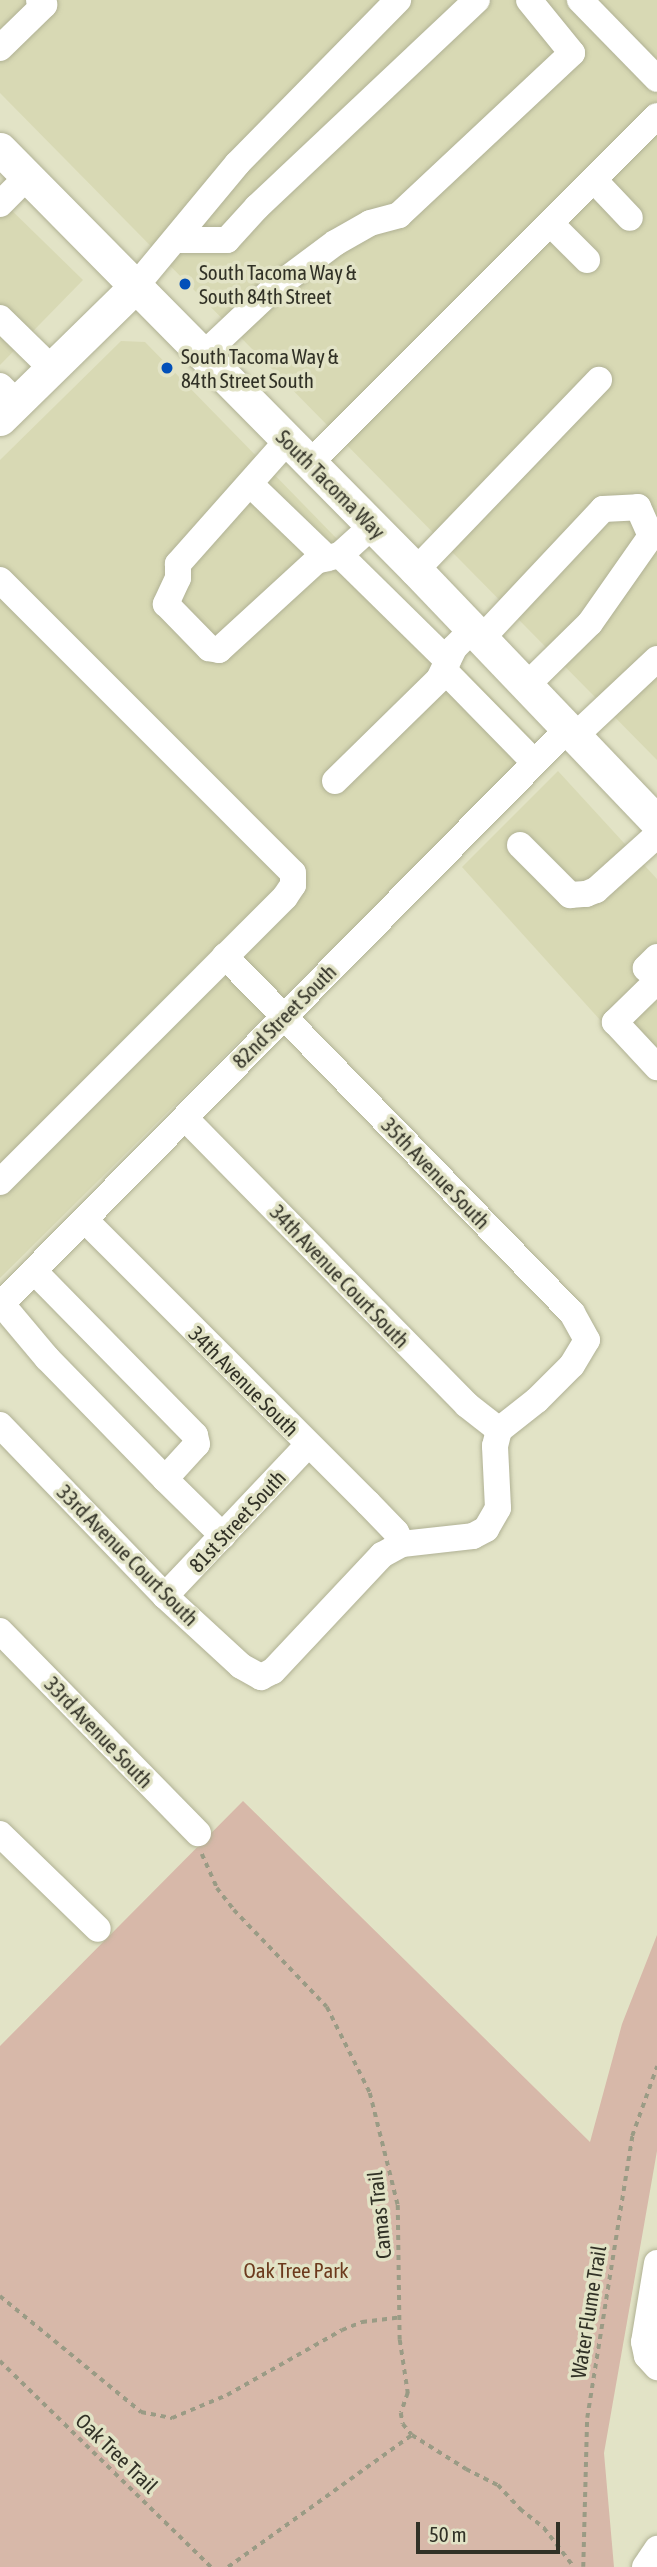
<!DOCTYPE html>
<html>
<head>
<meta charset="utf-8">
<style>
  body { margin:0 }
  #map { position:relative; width:657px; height:2567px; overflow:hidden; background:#e2e3c6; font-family:"Asap Condensed",sans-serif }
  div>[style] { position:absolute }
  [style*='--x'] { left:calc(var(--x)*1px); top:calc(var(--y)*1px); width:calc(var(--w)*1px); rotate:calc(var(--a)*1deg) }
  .built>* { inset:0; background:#d8d9b4 }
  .green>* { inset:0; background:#d7b8a9 }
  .path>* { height:3.5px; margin-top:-1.75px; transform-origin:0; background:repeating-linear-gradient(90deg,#9a9b85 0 5px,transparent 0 10px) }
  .roads { filter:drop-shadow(0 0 2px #b0b194) drop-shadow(0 0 2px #b0b194) }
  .minor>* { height:26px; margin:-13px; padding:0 13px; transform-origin:13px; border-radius:13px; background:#fff }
  .major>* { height:33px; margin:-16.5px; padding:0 16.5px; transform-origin:16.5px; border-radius:16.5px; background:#fff }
  .dots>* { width:19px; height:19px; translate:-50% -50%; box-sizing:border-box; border:4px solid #e2e3c6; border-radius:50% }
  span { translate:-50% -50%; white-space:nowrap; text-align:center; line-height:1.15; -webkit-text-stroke:7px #e2e3c6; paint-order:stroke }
  .poi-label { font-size:21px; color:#313126 }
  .left { translate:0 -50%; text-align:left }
  .street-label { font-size:21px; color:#313126 }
  .park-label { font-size:21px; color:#6c3a1d }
  .scale { position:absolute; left:416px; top:2522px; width:144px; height:32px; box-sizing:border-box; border:4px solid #313126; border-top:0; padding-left:9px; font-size:21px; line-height:24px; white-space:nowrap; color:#313126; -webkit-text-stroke:5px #e2e3c6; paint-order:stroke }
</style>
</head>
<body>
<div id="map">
  <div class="built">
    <i style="clip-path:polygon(0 0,657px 0,657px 760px,0 93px)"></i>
    <i style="clip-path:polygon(0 199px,83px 280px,0 365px)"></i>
    <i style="clip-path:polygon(121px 341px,145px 342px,538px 745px,0 1278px,0 460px)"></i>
    <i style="clip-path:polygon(558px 771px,657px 879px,657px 1083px,462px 867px)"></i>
  </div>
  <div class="green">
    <i style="clip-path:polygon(243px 1801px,590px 2142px,622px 2024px,657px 1935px,657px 2151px,604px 2453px,614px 2567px,0 2567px,0 2046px)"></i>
  </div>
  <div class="path">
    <i style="--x:202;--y:1854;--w:37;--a:66"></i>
    <i style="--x:217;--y:1888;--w:28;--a:52"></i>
    <i style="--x:234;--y:1910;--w:134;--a:46.2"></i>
    <i style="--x:327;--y:2007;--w:96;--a:63.4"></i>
    <i style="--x:370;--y:2093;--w:115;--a:76"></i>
    <i style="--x:398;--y:2205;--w:135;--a:89.2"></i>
    <i style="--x:400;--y:2340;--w:54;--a:81.4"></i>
    <i style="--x:408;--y:2393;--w:21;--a:109"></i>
    <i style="--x:401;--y:2413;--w:11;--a:80"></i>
    <i style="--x:403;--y:2424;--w:14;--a:51"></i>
    <i style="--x:412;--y:2435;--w:64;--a:32.2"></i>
    <i style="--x:466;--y:2469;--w:36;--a:27"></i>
    <i style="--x:498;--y:2485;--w:33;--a:47"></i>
    <i style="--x:520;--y:2509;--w:31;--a:38"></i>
    <i style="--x:544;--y:2528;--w:49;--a:52.4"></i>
    <i style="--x:0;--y:2296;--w:183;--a:39.4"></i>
    <i style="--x:141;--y:2412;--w:32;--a:11"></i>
    <i style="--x:172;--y:2418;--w:60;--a:-22.7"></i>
    <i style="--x:227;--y:2395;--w:132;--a:-29.5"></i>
    <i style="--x:342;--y:2330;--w:22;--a:-22"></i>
    <i style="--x:362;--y:2322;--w:39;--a:-7"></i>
    <i style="--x:0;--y:2361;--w:295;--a:44.3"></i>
    <i style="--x:228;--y:2567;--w:226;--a:-35.7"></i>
    <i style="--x:583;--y:2567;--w:149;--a:-88.5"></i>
    <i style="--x:587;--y:2418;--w:286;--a:-80.9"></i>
    <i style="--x:632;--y:2136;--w:74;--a:-70.3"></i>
  </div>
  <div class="roads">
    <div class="minor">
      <i style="--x:580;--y:0;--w:110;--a:45.7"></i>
      <i style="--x:0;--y:48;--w:62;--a:-44.3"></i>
      <i style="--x:44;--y:5;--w:7;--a:-135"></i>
      <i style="--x:594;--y:180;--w:52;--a:46.5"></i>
      <i style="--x:0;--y:204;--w:38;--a:-45"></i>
      <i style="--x:551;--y:224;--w:51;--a:45"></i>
      <i style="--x:176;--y:240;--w:51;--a:0"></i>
      <i style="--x:227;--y:240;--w:45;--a:-47.7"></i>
      <i style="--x:257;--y:207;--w:302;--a:-43.3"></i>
      <i style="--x:135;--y:287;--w:160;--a:-50.3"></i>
      <i style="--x:237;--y:164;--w:230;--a:-45.5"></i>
      <i style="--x:0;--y:318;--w:73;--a:44.4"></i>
      <i style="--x:204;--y:354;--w:93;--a:-43.3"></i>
      <i style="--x:272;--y:290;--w:79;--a:-36.7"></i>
      <i style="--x:335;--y:243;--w:40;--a:-29.7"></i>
      <i style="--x:370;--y:223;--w:30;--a:-15"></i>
      <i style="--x:399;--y:215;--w:237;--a:-43.1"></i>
      <i style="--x:572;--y:53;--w:68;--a:-129.1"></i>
      <i style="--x:0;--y:386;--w:24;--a:45"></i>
      <i style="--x:288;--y:440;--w:166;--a:131.6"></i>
      <i style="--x:178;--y:564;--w:14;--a:90"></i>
      <i style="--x:178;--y:578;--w:29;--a:115"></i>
      <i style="--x:166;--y:604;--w:62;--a:45.7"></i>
      <i style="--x:209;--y:648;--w:10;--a:11"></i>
      <i style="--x:219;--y:650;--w:132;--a:-42.5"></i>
      <i style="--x:316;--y:561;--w:25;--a:-14"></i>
      <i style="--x:340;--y:555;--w:43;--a:-42.2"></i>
      <i style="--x:311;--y:462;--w:489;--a:-45"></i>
      <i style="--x:250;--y:484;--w:107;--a:43.9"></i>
      <i style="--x:340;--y:555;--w:151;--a:44.5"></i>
      <i style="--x:416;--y:570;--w:264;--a:-46.1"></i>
      <i style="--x:0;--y:580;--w:414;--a:45"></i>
      <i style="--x:293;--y:873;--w:12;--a:90"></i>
      <i style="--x:293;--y:885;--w:14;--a:124"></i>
      <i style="--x:285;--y:897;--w:403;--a:135"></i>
      <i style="--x:482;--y:638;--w:177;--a:-46.8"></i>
      <i style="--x:603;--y:509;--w:35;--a:-3"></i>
      <i style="--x:638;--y:507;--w:32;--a:66"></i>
      <i style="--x:651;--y:536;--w:106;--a:125"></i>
      <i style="--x:590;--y:623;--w:87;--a:135.5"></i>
      <i style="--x:444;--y:670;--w:129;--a:45.6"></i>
      <i style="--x:576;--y:735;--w:111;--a:-43.2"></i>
      <i style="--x:335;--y:781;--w:146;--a:-44.4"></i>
      <i style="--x:439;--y:679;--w:34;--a:-64"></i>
      <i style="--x:454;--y:648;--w:27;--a:-45"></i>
      <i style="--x:520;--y:845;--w:71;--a:45"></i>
      <i style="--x:570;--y:895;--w:16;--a:-4"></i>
      <i style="--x:586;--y:894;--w:11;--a:-22"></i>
      <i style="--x:596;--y:890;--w:82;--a:-42"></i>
      <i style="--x:657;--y:957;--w:16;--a:135"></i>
      <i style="--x:646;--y:968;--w:16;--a:47"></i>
      <i style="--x:657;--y:981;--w:59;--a:135.7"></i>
      <i style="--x:615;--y:1022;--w:62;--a:47"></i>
      <i style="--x:185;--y:1118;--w:402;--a:45.5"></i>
      <i style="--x:467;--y:1405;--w:41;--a:38"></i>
      <i style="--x:85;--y:1220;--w:400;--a:45"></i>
      <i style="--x:368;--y:1503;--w:40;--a:46"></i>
      <i style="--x:396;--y:1532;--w:13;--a:63"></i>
      <i style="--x:0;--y:1302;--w:73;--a:50"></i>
      <i style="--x:47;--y:1358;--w:169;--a:45.7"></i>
      <i style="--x:165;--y:1479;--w:47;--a:-47.6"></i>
      <i style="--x:197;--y:1444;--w:9;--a:-103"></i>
      <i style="--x:195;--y:1435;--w:230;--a:-134.5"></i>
      <i style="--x:0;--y:1305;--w:810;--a:-45.4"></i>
      <i style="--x:0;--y:1425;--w:238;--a:46"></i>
      <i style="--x:165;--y:1596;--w:103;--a:42.6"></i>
      <i style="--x:241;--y:1666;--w:23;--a:29"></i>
      <i style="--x:261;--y:1677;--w:13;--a:-27"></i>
      <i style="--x:273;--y:1671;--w:159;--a:-46.8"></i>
      <i style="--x:382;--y:1555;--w:23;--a:-29"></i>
      <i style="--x:402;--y:1544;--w:71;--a:-6.4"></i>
      <i style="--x:473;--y:1536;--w:15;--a:-28"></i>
      <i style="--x:486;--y:1529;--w:24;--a:-60"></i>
      <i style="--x:498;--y:1508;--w:62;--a:-92.8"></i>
      <i style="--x:495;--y:1446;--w:16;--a:-76"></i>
      <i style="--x:499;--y:1430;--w:48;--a:-38.3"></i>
      <i style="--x:537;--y:1400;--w:49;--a:-45"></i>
      <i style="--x:572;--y:1365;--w:29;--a:-59"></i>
      <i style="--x:587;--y:1340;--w:31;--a:-119"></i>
      <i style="--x:572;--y:1313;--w:498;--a:-134.2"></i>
      <i style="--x:165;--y:1479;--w:81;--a:44.5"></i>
      <i style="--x:165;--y:1596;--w:208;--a:-46.6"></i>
      <i style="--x:0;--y:1631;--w:283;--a:45.6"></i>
      <i style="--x:0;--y:1834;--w:136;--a:44.1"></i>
      <i style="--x:657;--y:2263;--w:80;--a:99.3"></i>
      <i style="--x:644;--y:2342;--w:14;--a:78"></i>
      <i style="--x:647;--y:2356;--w:15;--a:48"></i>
      <i style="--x:645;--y:2567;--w:22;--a:-56"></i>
    </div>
    <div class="major">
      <i style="--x:0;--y:149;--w:592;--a:45.34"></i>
      <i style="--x:416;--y:570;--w:349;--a:46.3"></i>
      <i style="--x:0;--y:419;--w:189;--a:-44.4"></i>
    </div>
  </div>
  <div class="dots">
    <i style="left:185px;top:284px;background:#0250b9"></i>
    <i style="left:167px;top:368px;background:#0250b9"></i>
  </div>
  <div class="poi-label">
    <span class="left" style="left:199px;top:284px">South Tacoma Way &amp;<br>South 84th Street</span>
    <span class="left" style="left:181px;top:368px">South Tacoma Way &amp;<br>84th Street South</span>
  </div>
  <div class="street-label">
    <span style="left:331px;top:484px;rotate:45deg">South Tacoma Way</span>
    <span style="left:284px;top:1016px;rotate:-45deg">82nd Street South</span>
    <span style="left:436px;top:1173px;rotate:46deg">35th Avenue South</span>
    <span style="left:340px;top:1276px;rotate:46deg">34th Avenue Court South</span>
    <span style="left:244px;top:1381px;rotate:45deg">34th Avenue South</span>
    <span style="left:237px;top:1521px;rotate:-47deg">81st Street South</span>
    <span style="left:128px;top:1555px;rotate:45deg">33rd Avenue Court South</span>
    <span style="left:99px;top:1732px;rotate:46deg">33rd Avenue South</span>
    <span style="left:379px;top:2215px;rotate:-96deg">Camas Trail</span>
    <span style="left:588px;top:2312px;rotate:-81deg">Water Flume Trail</span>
    <span style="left:117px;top:2453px;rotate:44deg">Oak Tree Trail</span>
  </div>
  <div class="park-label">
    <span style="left:296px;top:2270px">Oak Tree Park</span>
  </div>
  <div class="scale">50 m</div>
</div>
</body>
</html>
